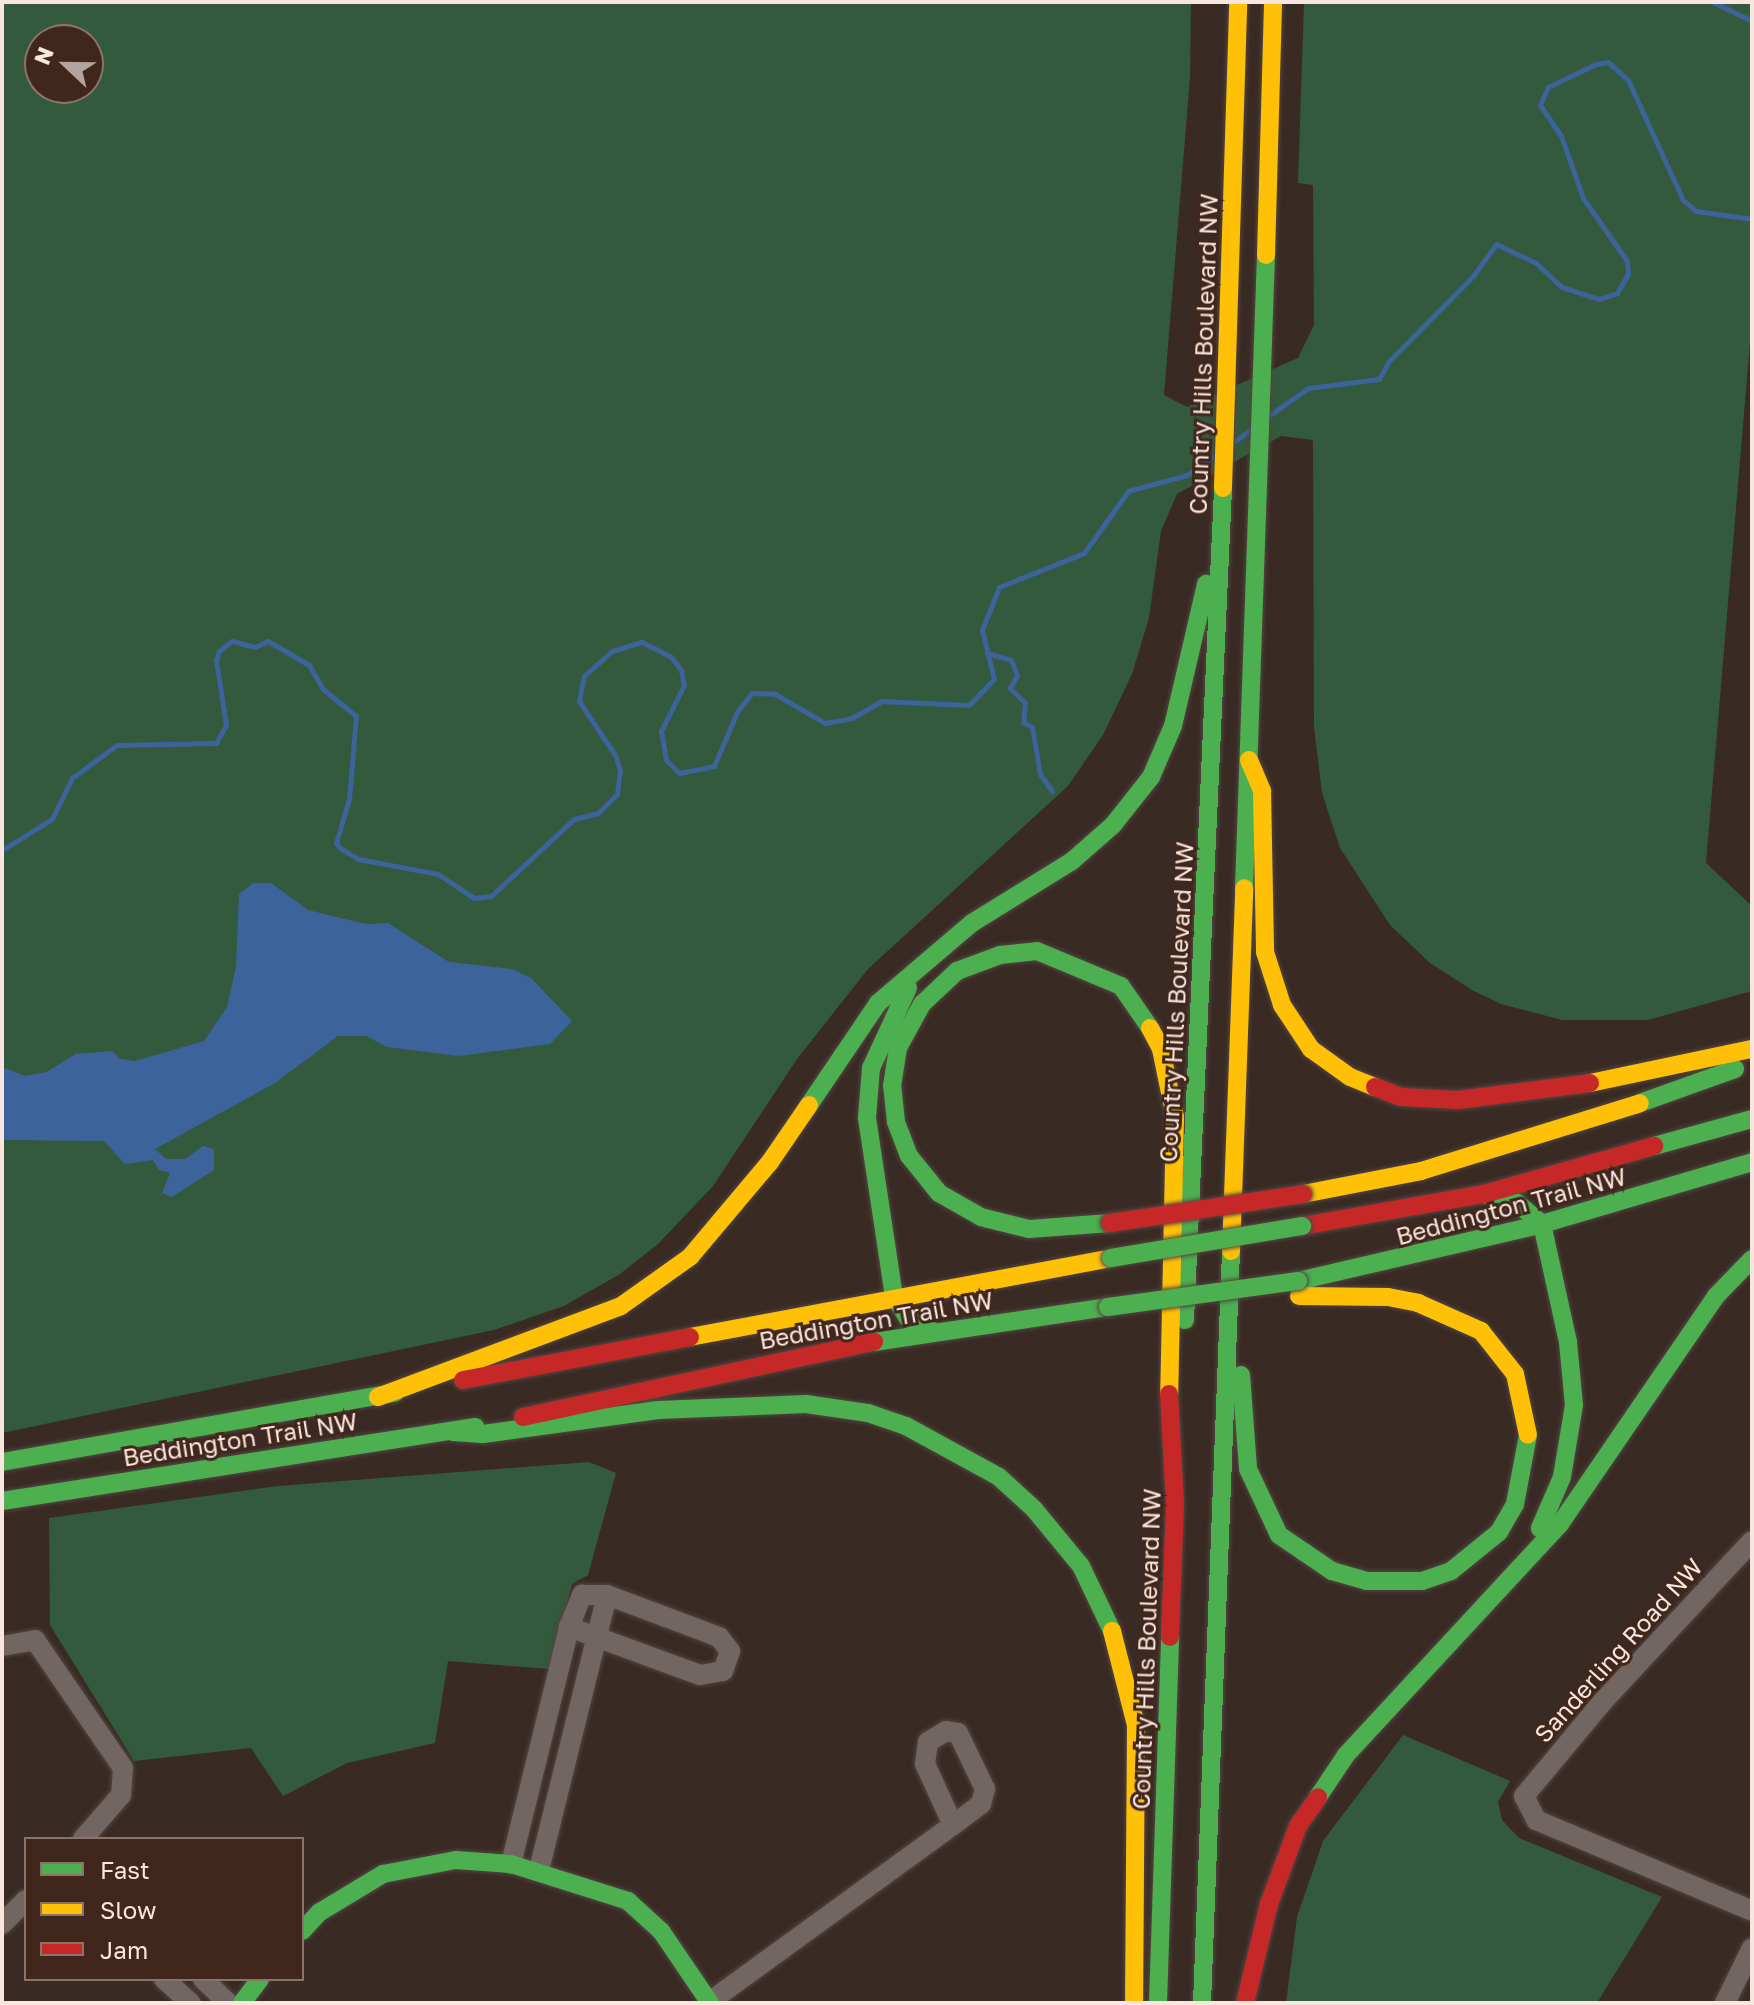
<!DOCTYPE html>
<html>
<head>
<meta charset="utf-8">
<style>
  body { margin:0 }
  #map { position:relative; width:1754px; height:2005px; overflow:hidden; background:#392a23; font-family:"Golos Text",sans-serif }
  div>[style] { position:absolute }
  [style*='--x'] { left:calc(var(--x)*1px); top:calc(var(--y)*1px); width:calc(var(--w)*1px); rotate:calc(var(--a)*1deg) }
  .green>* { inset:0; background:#335a3d }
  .water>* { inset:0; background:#3c639a }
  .stream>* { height:5px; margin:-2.5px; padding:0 2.5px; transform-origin:2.5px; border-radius:2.5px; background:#3c639a }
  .roads { filter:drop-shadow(0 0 2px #524541) drop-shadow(0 0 2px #524541) }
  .street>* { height:20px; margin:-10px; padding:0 10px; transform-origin:10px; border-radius:10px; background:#726662 }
  .fast>* { height:18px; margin:-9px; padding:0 9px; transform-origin:9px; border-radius:9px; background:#4caf50 }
  .slow>* { height:18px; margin:-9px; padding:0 9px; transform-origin:9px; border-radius:9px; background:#ffc107 }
  .jam>* { height:18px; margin:-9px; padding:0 9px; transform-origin:9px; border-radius:9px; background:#c62828 }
  .bridges { filter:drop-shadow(0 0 2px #524541) drop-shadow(0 0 2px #524541) }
  .fast-bridge>* { height:18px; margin:-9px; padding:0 9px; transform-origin:9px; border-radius:9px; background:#4caf50 }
  .jam-bridge>* { height:18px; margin:-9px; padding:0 9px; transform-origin:9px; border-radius:9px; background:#c62828 }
  span { translate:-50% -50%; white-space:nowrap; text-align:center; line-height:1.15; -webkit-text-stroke:6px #41261b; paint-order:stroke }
  .street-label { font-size:24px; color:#f8e6df }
  .frame { position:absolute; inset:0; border:4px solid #f8e6df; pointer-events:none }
  .legend { position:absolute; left:24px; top:1837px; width:280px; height:144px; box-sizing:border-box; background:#41261b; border:2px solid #8a7369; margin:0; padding:10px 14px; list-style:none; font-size:24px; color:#f8e6df }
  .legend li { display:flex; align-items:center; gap:16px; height:40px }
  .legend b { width:40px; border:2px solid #8a7369 }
  .north { position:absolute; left:24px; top:24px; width:80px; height:80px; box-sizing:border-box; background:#41261b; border:2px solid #8a7369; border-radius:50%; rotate:292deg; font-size:22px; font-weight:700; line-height:32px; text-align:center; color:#f8e6df }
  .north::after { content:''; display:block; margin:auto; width:28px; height:36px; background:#b5a49d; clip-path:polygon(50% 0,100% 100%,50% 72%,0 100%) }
</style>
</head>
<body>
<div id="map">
  <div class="green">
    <i style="clip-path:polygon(evenodd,2px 2px,1191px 2px,1190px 78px,1164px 395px,1187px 407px,1298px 358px,1314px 325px,1313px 185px,1298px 183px,1304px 2px,1752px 2px,1752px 319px,1706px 863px,1752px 906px,1752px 991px,1648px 1020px,1562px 1020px,1501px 1004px,1472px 990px,1430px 963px,1390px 925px,1340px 848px,1322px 793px,1314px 727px,1313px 440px,1281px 436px,1177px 494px,1161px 531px,1149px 618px,1132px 674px,1103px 735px,1068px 786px,868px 969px,797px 1059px,713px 1186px,658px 1244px,620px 1274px,564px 1306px,494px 1330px,2px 1433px,2px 2px,40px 40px,88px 40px,88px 88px,40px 88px,40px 40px)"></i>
    <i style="clip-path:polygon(589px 1462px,616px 1473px,588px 1575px,572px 1584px,549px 1669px,448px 1661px,435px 1743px,347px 1763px,283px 1796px,251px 1748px,134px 1761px,50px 1625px,49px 1518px,278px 1486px)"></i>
    <i style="clip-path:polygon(1403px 1735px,1510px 1781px,1498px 1802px,1502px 1820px,1519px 1838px,1662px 1897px,1597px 2003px,1286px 2003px,1297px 1917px,1323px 1841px)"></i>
  </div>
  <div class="water">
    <i style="clip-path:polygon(253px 883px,271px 883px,308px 910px,366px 924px,388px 923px,449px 962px,512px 969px,531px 978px,572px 1021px,550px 1044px,458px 1056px,387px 1047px,366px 1036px,338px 1036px,275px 1083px,155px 1149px,166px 1159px,185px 1159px,203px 1146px,214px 1149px,214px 1170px,172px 1197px,162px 1193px,170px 1173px,159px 1170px,153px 1160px,125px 1164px,104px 1141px,2px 1140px,2px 1067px,25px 1076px,46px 1072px,76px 1054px,112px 1051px,120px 1059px,135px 1061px,204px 1041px,227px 1007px,236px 967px,239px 894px)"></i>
  </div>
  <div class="stream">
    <i style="--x:1713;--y:2;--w:43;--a:26"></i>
    <i style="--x:1270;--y:415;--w:47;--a:-35.4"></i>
    <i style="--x:1308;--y:388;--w:72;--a:-7.2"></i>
    <i style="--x:1379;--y:379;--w:21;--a:-61"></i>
    <i style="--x:1389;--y:361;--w:120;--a:-45.3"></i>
    <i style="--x:1473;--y:276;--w:39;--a:-54"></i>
    <i style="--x:1496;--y:244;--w:44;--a:25.4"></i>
    <i style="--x:1536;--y:263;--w:35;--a:43"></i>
    <i style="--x:1562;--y:287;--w:39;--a:18"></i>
    <i style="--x:1599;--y:299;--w:19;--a:-18"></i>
    <i style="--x:1617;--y:293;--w:22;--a:-60"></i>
    <i style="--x:1628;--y:274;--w:13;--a:-94"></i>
    <i style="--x:1627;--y:261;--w:77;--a:-124.9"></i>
    <i style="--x:1583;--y:198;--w:66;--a:-109.5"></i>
    <i style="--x:1561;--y:136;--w:37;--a:-124"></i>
    <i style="--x:1540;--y:105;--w:20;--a:-66"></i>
    <i style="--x:1548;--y:87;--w:53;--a:-25.6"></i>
    <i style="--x:1596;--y:64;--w:12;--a:-9"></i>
    <i style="--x:1608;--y:62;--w:27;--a:42"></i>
    <i style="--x:1628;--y:80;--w:132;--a:65.4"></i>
    <i style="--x:1683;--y:200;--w:17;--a:40"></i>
    <i style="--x:1696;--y:211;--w:57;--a:8.1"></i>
    <i style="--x:1235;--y:441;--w:22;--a:-36"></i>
    <i style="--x:987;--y:653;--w:25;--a:16"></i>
    <i style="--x:1011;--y:660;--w:16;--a:68"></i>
    <i style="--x:1017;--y:675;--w:15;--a:118"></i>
    <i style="--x:1010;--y:688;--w:21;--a:45"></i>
    <i style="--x:1025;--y:703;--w:19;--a:96"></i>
    <i style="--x:1023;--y:722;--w:10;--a:29"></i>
    <i style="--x:1032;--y:727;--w:48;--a:80.3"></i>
    <i style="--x:1040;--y:774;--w:21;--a:55"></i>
    <i style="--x:2;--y:850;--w:59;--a:-31.8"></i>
    <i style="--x:52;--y:819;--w:46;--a:-64"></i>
    <i style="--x:72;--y:778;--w:56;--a:-36.3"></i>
    <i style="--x:117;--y:745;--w:99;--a:-1.2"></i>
    <i style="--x:216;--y:743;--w:21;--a:-61"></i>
    <i style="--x:226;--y:725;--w:66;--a:-98.7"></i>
    <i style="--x:216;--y:660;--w:9;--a:-72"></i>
    <i style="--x:219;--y:651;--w:16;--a:-38"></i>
    <i style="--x:232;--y:641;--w:24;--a:15"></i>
    <i style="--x:255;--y:647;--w:14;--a:-25"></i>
    <i style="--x:268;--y:641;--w:48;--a:30.3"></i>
    <i style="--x:309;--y:665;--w:28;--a:60"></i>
    <i style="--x:323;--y:689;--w:43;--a:39.3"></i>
    <i style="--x:356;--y:716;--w:83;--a:94.8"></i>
    <i style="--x:349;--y:799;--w:46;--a:106.5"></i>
    <i style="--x:336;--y:843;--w:6;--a:51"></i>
    <i style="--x:340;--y:848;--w:21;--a:31"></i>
    <i style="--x:358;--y:859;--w:81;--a:10.6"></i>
    <i style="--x:438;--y:874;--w:43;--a:33.7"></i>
    <i style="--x:474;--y:898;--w:17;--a:-7"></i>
    <i style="--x:491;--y:896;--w:113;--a:-42.9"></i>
    <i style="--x:574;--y:819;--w:25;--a:-14"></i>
    <i style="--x:598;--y:813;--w:27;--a:-45"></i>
    <i style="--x:617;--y:794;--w:24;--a:-83"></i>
    <i style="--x:620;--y:770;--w:16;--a:-108"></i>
    <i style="--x:615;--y:755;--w:65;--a:-123.7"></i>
    <i style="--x:579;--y:701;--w:25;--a:-79"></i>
    <i style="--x:584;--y:676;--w:38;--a:-42"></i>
    <i style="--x:612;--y:651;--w:31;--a:-17"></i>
    <i style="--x:642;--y:642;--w:33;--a:27"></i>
    <i style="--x:671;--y:657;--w:16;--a:52"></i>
    <i style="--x:681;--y:670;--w:15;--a:79"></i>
    <i style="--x:684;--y:685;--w:51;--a:116.6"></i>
    <i style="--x:661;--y:731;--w:29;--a:80"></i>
    <i style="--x:666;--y:760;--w:18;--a:45"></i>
    <i style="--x:679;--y:773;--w:36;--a:-11"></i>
    <i style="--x:714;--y:766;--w:59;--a:-66.9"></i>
    <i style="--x:737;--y:712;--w:24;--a:-52"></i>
    <i style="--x:752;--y:693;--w:23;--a:2"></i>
    <i style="--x:775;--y:694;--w:58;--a:30.1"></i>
    <i style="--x:825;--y:723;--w:27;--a:-10"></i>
    <i style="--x:852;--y:718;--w:34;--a:-30"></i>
    <i style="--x:881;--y:701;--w:88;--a:2.6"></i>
    <i style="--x:969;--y:705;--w:36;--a:-46"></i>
    <i style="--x:994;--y:679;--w:50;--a:-103.8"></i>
    <i style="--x:982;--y:630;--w:46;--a:-68.4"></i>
    <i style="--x:999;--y:587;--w:92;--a:-21.8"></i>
    <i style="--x:1084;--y:553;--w:76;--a:-54.6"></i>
    <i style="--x:1128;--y:491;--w:61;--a:-15.2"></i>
    <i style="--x:1187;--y:475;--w:33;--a:-35"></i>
  </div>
  <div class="roads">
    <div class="street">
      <i style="--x:1752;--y:1541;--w:217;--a:132.9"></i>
      <i style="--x:1604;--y:1700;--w:125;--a:129.8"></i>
      <i style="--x:1524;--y:1796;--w:27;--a:63"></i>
      <i style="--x:1536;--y:1820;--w:234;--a:22.8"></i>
      <i style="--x:2;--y:1646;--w:34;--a:-10"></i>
      <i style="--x:35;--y:1640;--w:155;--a:55.5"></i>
      <i style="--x:123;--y:1768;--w:27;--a:94"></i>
      <i style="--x:121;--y:1795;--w:58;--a:130.8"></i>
      <i style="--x:511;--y:1864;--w:244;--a:-76.2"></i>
      <i style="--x:569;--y:1627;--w:35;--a:-68"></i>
      <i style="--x:582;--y:1595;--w:25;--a:0"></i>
      <i style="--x:607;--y:1595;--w:120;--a:20.6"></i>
      <i style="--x:719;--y:1637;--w:18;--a:52"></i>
      <i style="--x:730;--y:1651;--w:21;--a:109"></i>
      <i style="--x:723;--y:1671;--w:23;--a:170"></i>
      <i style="--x:700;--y:1675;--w:140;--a:-159.9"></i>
      <i style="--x:539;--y:1870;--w:283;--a:-76.1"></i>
      <i style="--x:2;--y:1924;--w:34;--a:-45"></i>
      <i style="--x:164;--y:1979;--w:36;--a:42"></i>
      <i style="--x:203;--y:1979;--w:35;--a:44"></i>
      <i style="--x:708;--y:2003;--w:303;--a:-36"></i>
      <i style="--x:953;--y:1825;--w:35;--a:-37"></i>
      <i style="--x:981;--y:1804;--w:16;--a:-75"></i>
      <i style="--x:985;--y:1789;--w:62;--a:-115.7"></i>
      <i style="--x:958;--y:1733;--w:12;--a:-171"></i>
      <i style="--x:946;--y:1731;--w:21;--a:149"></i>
      <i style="--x:928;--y:1742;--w:22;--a:98"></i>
      <i style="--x:925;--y:1764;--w:67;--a:65.3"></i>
      <i style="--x:1725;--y:2003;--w:61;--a:-63.9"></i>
    </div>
    <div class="fast">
      <i style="--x:1244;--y:888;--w:633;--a:-88.01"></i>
      <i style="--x:908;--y:988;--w:88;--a:114.8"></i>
      <i style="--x:871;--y:1068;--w:50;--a:94.6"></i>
      <i style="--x:867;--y:1118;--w:180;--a:81.4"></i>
      <i style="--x:894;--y:1296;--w:26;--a:58"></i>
      <i style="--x:908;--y:1318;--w:30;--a:28"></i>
      <i style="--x:1640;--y:1103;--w:101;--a:-19.7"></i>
      <i style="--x:809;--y:1105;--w:123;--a:-55.9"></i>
      <i style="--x:878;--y:1003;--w:123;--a:-40.4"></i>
      <i style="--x:972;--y:923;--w:118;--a:-31.8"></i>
      <i style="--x:1072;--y:861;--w:55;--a:-41.3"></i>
      <i style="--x:1113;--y:825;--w:61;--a:-51.6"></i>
      <i style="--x:1151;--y:777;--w:56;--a:-66.7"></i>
      <i style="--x:1173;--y:726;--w:146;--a:-76.9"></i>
      <i style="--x:1654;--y:1146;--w:102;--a:-15.4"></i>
      <i style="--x:1484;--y:1194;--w:34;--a:15"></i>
      <i style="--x:1517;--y:1203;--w:33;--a:40"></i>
      <i style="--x:1542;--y:1224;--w:121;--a:77.6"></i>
      <i style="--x:1568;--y:1342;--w:63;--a:84.6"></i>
      <i style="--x:1574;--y:1405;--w:73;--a:99.5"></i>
      <i style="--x:1562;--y:1477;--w:56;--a:113.3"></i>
      <i style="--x:1110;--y:1223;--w:81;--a:175.8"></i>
      <i style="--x:1029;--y:1229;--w:49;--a:-166"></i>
      <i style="--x:981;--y:1217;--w:48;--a:-150.3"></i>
      <i style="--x:939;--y:1193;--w:48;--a:-129"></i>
      <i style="--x:909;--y:1156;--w:36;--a:-111"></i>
      <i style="--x:896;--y:1122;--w:36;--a:-96"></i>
      <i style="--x:892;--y:1086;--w:38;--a:-81"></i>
      <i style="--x:898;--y:1048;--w:50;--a:-61.4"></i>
      <i style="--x:922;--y:1004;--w:48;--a:-43.3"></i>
      <i style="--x:957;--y:971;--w:46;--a:-20.4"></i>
      <i style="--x:1000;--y:955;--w:37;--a:-6"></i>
      <i style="--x:1037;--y:951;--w:91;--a:22.6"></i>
      <i style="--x:1121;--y:986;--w:51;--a:55.4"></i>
      <i style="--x:1298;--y:1281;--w:251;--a:-13.1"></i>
      <i style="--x:1542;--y:1224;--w:219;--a:-16.4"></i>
      <i style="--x:1185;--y:1320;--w:833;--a:-87.38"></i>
      <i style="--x:874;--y:1342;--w:237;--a:-8.5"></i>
      <i style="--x:1241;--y:1375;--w:94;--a:85.7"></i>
      <i style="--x:1248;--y:1469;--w:73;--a:64.8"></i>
      <i style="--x:1279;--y:1535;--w:64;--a:34.2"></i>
      <i style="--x:1332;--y:1571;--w:35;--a:16"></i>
      <i style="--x:1366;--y:1581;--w:56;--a:0"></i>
      <i style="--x:1422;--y:1581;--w:31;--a:-19"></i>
      <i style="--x:1451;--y:1571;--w:62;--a:-39.1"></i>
      <i style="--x:1499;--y:1532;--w:32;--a:-60"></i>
      <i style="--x:1515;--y:1504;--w:70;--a:-79.3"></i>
      <i style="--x:453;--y:1432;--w:30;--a:4"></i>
      <i style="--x:483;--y:1434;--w:177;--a:-7.8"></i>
      <i style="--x:658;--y:1410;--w:148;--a:-2.3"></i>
      <i style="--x:806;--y:1404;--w:63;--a:8.3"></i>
      <i style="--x:868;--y:1413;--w:40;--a:18.9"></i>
      <i style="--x:906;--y:1426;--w:106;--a:28.7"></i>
      <i style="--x:999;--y:1477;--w:47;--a:42.4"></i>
      <i style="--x:1034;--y:1509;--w:74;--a:50.5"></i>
      <i style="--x:1081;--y:1566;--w:72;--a:64.5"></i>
      <i style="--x:2;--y:1462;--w:399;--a:-10"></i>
      <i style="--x:2;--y:1501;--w:479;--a:-8.9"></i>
      <i style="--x:1318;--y:1797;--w:50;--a:-56.3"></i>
      <i style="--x:1346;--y:1755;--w:315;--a:-47.2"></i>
      <i style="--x:1560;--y:1524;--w:276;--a:-55.6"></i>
      <i style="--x:1716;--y:1296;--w:52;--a:-45.8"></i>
      <i style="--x:302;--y:1931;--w:26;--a:-47"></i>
      <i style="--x:320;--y:1912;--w:74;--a:-31.1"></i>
      <i style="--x:383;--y:1874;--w:74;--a:-10.9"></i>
      <i style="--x:456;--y:1860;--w:55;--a:4.2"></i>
      <i style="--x:511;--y:1864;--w:123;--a:17.5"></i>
      <i style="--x:628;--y:1901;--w:45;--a:42.3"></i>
      <i style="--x:661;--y:1931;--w:87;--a:55.8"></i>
      <i style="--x:242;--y:2003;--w:30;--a:-53"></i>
      <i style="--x:1158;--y:2003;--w:366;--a:-88.1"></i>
      <i style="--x:1202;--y:2003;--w:753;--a:-87.79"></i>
    </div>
    <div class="slow">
      <i style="--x:1266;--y:255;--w:253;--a:-88.4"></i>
      <i style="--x:1223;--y:488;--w:486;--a:-88.2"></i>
      <i style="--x:1249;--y:760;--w:34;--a:67"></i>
      <i style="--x:1262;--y:791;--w:161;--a:88.9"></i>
      <i style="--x:1265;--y:952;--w:56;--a:72.2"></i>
      <i style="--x:1282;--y:1005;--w:53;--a:56.6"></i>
      <i style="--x:1311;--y:1049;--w:48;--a:35.7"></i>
      <i style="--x:1350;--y:1077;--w:27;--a:22"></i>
      <i style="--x:1150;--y:1028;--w:24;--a:62"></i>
      <i style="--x:1161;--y:1049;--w:69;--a:78.4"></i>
      <i style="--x:1175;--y:1117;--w:277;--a:91.2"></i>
      <i style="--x:1590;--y:1083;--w:166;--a:-11.9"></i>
      <i style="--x:1303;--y:1194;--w:120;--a:-11"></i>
      <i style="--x:1421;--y:1171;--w:229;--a:-17.2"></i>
      <i style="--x:1231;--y:1251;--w:363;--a:-87.9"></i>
      <i style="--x:1299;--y:1296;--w:89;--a:0.6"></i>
      <i style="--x:1388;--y:1297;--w:31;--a:11"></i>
      <i style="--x:1418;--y:1303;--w:69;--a:24"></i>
      <i style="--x:1481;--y:1331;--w:55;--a:51.7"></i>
      <i style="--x:1515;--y:1374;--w:62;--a:78"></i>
      <i style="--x:690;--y:1337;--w:428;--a:-10.6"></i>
      <i style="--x:378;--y:1397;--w:259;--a:-20.5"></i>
      <i style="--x:621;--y:1306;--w:85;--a:-35.4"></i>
      <i style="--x:690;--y:1257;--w:124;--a:-49.9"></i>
      <i style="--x:770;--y:1162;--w:69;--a:-55.6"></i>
      <i style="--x:1112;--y:1631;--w:97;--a:75.7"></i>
      <i style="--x:1136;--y:1725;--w:278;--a:90.4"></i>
    </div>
    <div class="jam">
      <i style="--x:1375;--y:1087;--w:28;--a:21"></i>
      <i style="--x:1401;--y:1097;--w:57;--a:3"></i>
      <i style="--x:1458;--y:1100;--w:133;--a:-7.3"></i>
      <i style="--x:1302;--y:1226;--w:185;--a:-10"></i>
      <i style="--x:1484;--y:1194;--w:177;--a:-15.8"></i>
      <i style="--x:463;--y:1380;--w:231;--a:-10.7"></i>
      <i style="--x:1169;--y:1394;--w:110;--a:86.9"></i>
      <i style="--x:1175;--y:1504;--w:133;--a:92.2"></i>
      <i style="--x:523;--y:1417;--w:359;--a:-12.1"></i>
      <i style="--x:1245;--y:2003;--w:102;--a:-76.4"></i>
      <i style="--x:1269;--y:1904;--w:83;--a:-69.6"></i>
      <i style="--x:1298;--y:1826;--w:35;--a:-55"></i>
    </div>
  </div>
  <div class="bridges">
    <div class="fast-bridge">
      <i style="--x:1111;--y:1258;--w:194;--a:-9.5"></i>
      <i style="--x:1108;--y:1307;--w:192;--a:-7.8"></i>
    </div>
    <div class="jam-bridge">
      <i style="--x:1110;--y:1223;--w:195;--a:-8.5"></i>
    </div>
  </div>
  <div class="street-label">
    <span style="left:1203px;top:354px;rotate:-88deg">Country Hills Boulevard NW</span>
    <span style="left:1176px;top:1002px;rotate:-87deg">Country Hills Boulevard NW</span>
    <span style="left:1511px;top:1206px;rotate:-15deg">Beddington Trail NW</span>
    <span style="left:876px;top:1320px;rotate:-10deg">Beddington Trail NW</span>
    <span style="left:240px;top:1439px;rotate:-9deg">Beddington Trail NW</span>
    <span style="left:1146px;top:1649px;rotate:-88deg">Country Hills Boulevard NW</span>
    <span style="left:1618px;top:1650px;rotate:-48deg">Sanderling Road NW</span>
  </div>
  <div class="frame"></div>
  <ul class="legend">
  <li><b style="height:10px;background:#4caf50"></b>Fast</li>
  <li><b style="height:10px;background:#ffc107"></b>Slow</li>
  <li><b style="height:10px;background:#c62828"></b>Jam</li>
  </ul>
  <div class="north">N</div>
</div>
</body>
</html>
